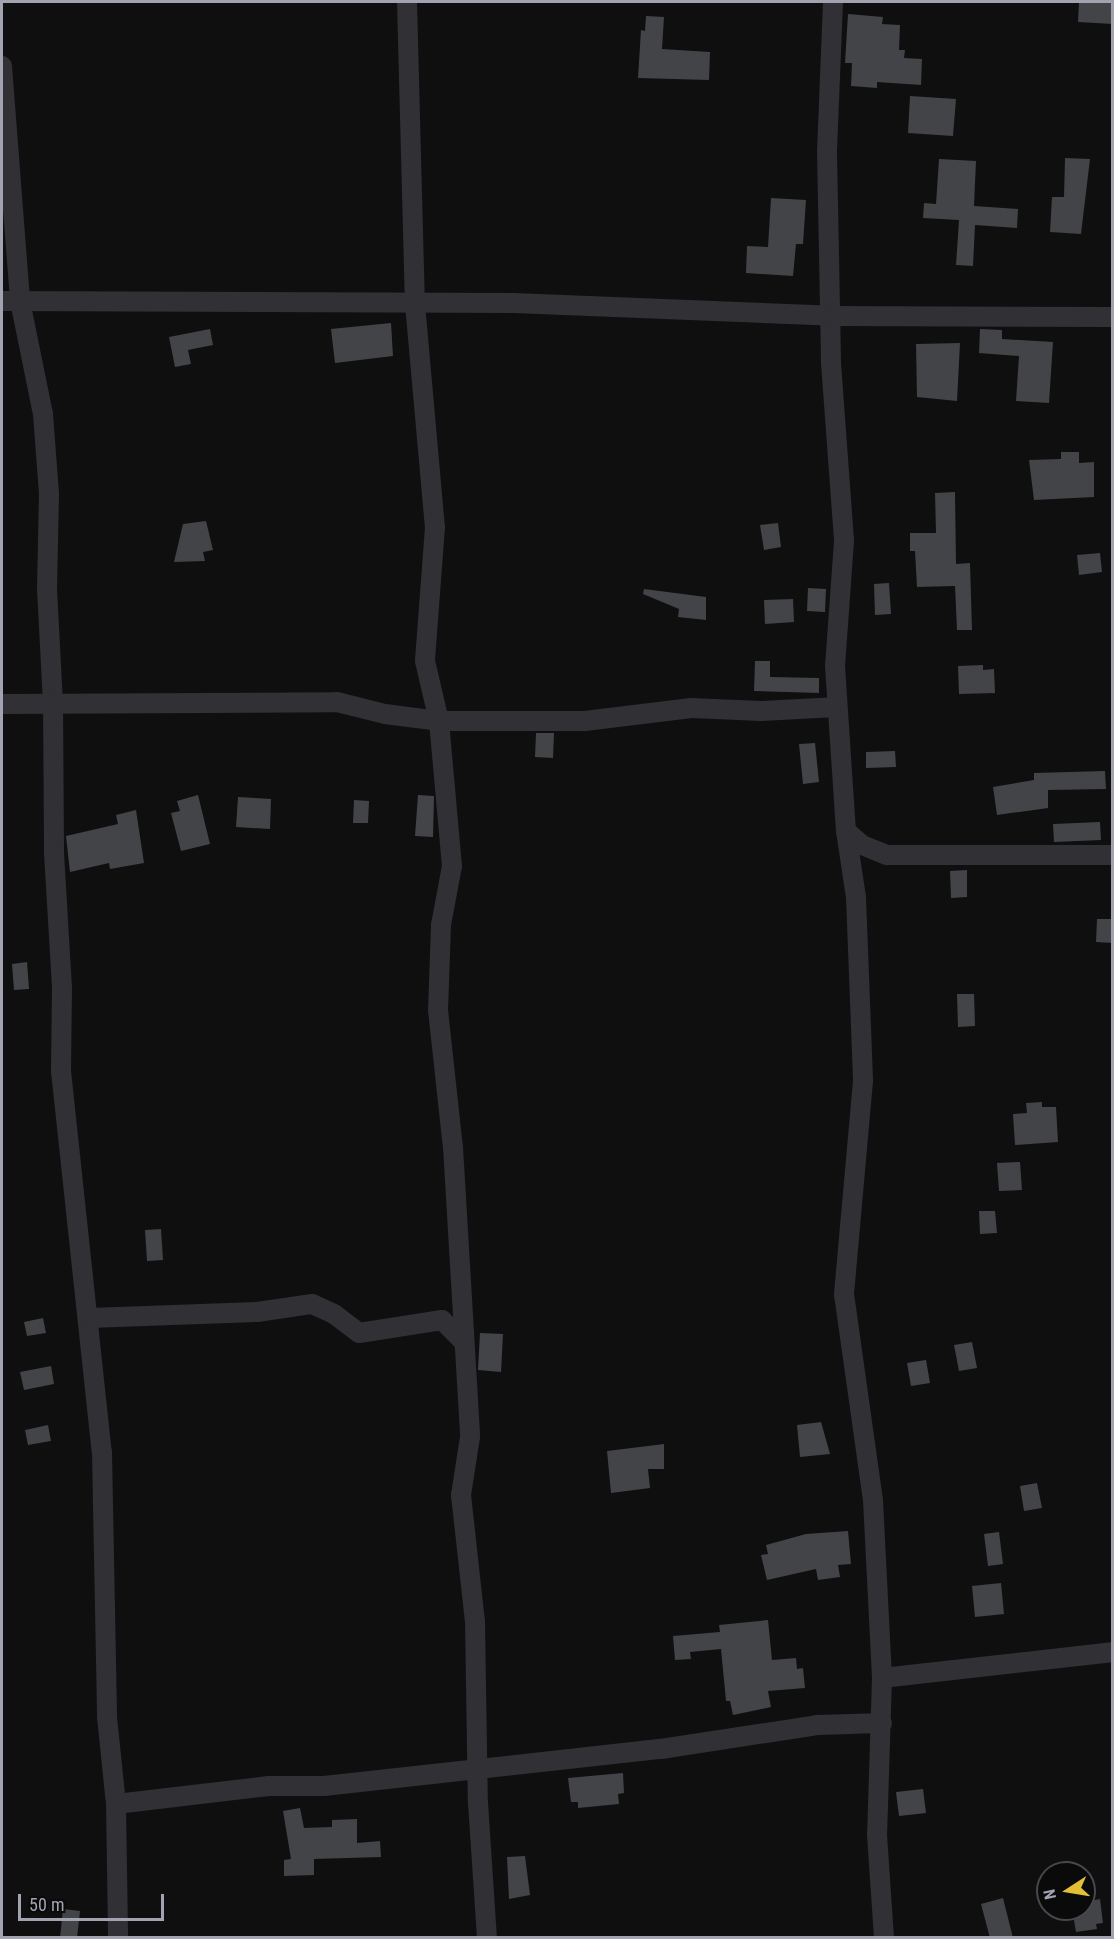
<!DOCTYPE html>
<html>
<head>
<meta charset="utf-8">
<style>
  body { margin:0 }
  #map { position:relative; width:1114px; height:1939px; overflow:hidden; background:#0f0f10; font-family:"Roboto Condensed",sans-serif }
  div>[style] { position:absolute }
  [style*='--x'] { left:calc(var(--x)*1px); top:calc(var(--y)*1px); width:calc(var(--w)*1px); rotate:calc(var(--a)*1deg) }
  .building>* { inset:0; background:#434448 }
  .minor>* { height:20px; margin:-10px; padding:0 10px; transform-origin:10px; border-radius:10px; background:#303035 }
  span { translate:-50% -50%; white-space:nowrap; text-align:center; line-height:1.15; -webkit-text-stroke:4.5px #0a0a0b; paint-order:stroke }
  .frame { position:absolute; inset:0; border:3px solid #a1a4b0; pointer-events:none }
  .north { position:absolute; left:1036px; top:1861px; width:60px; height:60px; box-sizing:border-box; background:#0a0a0b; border:2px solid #46484d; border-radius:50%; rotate:258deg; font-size:16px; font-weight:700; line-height:24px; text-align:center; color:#a1a4b0 }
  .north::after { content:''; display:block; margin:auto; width:21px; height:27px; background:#e2bf35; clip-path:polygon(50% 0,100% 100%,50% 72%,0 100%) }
  .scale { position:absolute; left:18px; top:1894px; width:146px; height:27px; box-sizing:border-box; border:3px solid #a1a4b0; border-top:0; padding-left:8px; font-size:18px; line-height:21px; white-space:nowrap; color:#a1a4b0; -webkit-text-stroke:4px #0a0a0b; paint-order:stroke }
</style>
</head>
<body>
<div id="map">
  <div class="building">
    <i style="clip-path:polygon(1079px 2px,1113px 2px,1113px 24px,1078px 22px)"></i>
    <i style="clip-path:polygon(848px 14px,883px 17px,882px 24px,900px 25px,899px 50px,905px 50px,904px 58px,922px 59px,921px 85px,877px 82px,877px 88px,851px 86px,852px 63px,845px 63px)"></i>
    <i style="clip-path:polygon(646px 16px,664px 17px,662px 49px,710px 52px,709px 80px,638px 78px,641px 30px,645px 31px)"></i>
    <i style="clip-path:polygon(910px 96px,956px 99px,953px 136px,908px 133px)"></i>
    <i style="clip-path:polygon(1065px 158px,1090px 159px,1081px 234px,1050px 232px,1052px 197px,1064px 197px)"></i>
    <i style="clip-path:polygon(939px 159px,976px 161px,974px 206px,1018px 209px,1017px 228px,975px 225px,973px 266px,956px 265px,959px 220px,923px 218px,924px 203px,936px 204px)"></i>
    <i style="clip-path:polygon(771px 198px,806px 200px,803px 244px,796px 244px,793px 276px,746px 273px,747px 246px,768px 247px)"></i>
    <i style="clip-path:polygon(391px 323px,393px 356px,335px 363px,331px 329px)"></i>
    <i style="clip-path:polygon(210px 329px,213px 345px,188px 350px,191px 364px,175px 367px,169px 337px)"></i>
    <i style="clip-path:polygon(980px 329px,1002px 330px,1002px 339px,1053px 342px,1049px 403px,1016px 401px,1019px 356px,979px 353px)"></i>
    <i style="clip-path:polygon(960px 343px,957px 401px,917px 397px,916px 344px)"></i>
    <i style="clip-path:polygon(1061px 452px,1079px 452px,1079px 463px,1094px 462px,1094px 497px,1034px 500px,1029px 460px,1061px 459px)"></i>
    <i style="clip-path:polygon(955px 492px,956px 564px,970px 563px,972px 630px,957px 630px,955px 586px,917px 587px,915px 551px,910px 551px,910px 533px,936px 533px,935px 493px)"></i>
    <i style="clip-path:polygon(206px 521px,213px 550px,203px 552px,205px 561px,174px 562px,183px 524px)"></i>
    <i style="clip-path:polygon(778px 523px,781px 547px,764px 550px,760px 525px)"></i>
    <i style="clip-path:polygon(1100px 553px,1102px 572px,1079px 575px,1077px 555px)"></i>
    <i style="clip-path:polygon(889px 583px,891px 614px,875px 615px,874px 584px)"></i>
    <i style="clip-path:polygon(808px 588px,826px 589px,825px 612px,807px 611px)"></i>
    <i style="clip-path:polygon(644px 589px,706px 597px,706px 620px,678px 617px,679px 609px,643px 594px)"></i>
    <i style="clip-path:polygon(793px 599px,794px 622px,765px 624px,764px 600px)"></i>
    <i style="clip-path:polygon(755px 661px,770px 661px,770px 677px,819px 678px,819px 693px,754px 691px)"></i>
    <i style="clip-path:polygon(983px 665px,983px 670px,994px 669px,995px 693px,959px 694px,958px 666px)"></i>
    <i style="clip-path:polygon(536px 733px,554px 733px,553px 758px,535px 757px)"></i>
    <i style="clip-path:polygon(815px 743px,819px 782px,803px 784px,799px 744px)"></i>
    <i style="clip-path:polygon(895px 751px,896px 767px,866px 768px,866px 752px)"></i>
    <i style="clip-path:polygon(1105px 771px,1106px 789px,1048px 790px,1048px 808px,997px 815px,993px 787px,1034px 780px,1034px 773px)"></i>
    <i style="clip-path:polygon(198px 795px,210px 844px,181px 851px,171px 813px,180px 811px,177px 801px)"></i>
    <i style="clip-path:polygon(418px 795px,434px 796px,433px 837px,415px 836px)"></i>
    <i style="clip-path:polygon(238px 797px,271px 799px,270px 829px,236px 827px)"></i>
    <i style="clip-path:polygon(354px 800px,369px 801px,368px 823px,353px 823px)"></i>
    <i style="clip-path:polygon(136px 810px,144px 863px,110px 869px,109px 863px,70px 872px,66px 836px,118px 824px,116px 815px)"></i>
    <i style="clip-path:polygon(1100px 822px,1101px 840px,1054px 842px,1053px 824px)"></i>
    <i style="clip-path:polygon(967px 870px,967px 897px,951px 898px,950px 871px)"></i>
    <i style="clip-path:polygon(1097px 919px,1113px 919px,1113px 943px,1096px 942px)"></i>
    <i style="clip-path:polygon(27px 962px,29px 989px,14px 990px,12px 964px)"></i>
    <i style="clip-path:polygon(957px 994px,974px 994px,975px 1026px,958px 1027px)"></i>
    <i style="clip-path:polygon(1042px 1102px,1042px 1107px,1056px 1107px,1058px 1142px,1015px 1145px,1013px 1114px,1027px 1113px,1026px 1103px)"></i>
    <i style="clip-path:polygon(1020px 1162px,1022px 1190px,999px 1191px,997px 1163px)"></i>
    <i style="clip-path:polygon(979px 1211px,995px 1211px,997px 1233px,980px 1234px)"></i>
    <i style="clip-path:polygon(161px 1229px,163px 1260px,147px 1261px,145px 1230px)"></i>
    <i style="clip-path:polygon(43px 1318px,46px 1333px,27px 1336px,24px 1322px)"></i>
    <i style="clip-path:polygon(480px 1333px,503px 1334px,501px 1372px,478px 1370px)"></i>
    <i style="clip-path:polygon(972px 1342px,977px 1368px,959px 1371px,954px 1345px)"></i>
    <i style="clip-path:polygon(926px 1360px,930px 1383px,911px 1386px,907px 1363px)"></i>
    <i style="clip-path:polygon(51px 1366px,54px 1384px,24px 1390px,20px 1372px)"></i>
    <i style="clip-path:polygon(821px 1422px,830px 1454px,800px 1457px,797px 1425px)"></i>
    <i style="clip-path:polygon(48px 1425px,51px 1441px,28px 1445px,25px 1430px)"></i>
    <i style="clip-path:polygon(664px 1444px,664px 1469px,648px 1469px,650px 1488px,611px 1493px,607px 1451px)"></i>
    <i style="clip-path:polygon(1037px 1483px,1042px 1508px,1024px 1511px,1020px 1486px)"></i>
    <i style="clip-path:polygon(848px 1531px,851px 1564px,838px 1565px,840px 1577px,818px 1580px,816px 1569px,767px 1580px,761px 1555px,768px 1554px,766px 1545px,806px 1534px)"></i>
    <i style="clip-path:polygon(999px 1532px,1003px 1564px,988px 1566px,984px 1534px)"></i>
    <i style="clip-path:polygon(1001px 1583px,1004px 1614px,975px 1617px,972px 1586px)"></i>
    <i style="clip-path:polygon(768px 1620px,772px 1660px,796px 1658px,797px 1669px,803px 1668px,805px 1688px,768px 1691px,771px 1707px,733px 1715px,730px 1701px,726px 1701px,721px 1649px,690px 1652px,691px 1659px,675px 1660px,673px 1636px,720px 1632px,719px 1625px)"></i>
    <i style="clip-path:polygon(623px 1773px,624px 1793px,618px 1794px,619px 1804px,578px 1808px,578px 1802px,571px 1802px,568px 1778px)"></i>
    <i style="clip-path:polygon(923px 1789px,926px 1813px,899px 1816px,896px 1792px)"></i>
    <i style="clip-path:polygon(300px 1808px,304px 1828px,332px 1827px,332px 1820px,357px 1819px,357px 1843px,380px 1841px,381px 1857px,314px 1859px,314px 1875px,284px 1876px,284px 1860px,291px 1859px,283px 1811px)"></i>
    <i style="clip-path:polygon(525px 1856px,530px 1895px,509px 1899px,507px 1857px)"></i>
    <i style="clip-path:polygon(1003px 1898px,1013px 1938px,990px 1938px,981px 1904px)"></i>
    <i style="clip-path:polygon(1100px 1899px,1103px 1923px,1096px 1924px,1097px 1929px,1076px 1932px,1072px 1909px,1084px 1909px,1084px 1902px)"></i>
    <i style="clip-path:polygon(63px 1909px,80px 1911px,77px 1938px,60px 1938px)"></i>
  </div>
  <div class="minor">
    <i style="--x:407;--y:2;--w:302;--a:88.5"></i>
    <i style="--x:415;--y:304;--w:224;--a:84.9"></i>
    <i style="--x:435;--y:527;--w:134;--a:94.3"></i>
    <i style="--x:425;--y:661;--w:62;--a:76.9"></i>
    <i style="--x:439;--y:721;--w:146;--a:84.9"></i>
    <i style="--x:452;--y:866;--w:60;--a:100.6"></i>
    <i style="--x:441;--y:925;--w:85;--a:92"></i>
    <i style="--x:438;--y:1010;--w:138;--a:83.8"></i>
    <i style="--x:453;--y:1147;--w:290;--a:86.6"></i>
    <i style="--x:470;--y:1437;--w:59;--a:98.8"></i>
    <i style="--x:461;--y:1495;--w:127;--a:83.7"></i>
    <i style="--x:475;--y:1621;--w:182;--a:89.1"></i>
    <i style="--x:478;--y:1803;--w:135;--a:86.2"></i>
    <i style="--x:833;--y:2;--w:149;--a:92.3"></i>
    <i style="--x:827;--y:151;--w:212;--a:88.9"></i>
    <i style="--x:831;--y:363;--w:178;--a:85.8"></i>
    <i style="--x:844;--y:541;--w:125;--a:94.1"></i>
    <i style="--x:835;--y:666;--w:165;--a:86.2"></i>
    <i style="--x:846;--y:831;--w:67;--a:81.4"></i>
    <i style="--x:856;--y:897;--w:184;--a:87.8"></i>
    <i style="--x:863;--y:1081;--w:214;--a:95.1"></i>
    <i style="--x:844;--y:1294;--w:208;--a:82"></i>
    <i style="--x:873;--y:1500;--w:178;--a:87.1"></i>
    <i style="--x:882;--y:1678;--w:157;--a:91.8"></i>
    <i style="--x:877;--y:1835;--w:103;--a:86.1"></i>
    <i style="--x:2;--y:66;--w:236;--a:85.6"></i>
    <i style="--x:20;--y:301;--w:115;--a:78.5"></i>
    <i style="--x:43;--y:414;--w:80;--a:85.7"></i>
    <i style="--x:49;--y:494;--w:95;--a:91.2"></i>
    <i style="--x:47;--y:589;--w:113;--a:87"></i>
    <i style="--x:53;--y:702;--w:151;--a:89.6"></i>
    <i style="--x:54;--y:853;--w:135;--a:86.6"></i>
    <i style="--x:62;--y:988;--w:83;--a:90.7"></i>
    <i style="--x:61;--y:1071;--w:383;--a:83.9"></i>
    <i style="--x:102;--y:1452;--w:265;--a:88.9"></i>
    <i style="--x:107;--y:1717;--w:87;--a:84.1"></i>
    <i style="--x:116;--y:1804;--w:134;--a:89.1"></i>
    <i style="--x:2;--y:301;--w:512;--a:0.22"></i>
    <i style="--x:514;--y:303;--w:319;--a:2.3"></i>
    <i style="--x:833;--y:316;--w:279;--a:0.2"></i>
    <i style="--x:2;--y:704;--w:335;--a:-0.3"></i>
    <i style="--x:337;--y:702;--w:49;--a:14"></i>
    <i style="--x:385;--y:714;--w:54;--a:7.4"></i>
    <i style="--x:439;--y:721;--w:146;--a:0"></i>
    <i style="--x:585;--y:721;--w:107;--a:-7"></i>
    <i style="--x:691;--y:708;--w:70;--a:2.5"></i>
    <i style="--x:761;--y:711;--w:76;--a:-3"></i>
    <i style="--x:846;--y:831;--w:21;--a:41"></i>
    <i style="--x:862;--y:845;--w:27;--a:22"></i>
    <i style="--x:887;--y:855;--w:225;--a:0"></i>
    <i style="--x:90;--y:1318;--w:167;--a:-2.1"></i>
    <i style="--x:257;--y:1312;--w:56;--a:-8.3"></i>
    <i style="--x:312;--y:1304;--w:24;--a:24"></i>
    <i style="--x:334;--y:1314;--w:31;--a:37"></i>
    <i style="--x:359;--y:1333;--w:84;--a:-8.9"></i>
    <i style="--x:442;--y:1320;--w:30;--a:45"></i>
    <i style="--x:882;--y:1678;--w:231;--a:-6.4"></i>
    <i style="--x:116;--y:1804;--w:154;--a:-6.7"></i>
    <i style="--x:269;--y:1786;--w:55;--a:0"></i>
    <i style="--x:324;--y:1786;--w:339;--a:-6.3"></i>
    <i style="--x:661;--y:1749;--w:158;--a:-8.7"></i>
    <i style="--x:817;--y:1725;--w:65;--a:-1.8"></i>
  </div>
  <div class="frame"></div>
  <div class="north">N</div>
  <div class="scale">50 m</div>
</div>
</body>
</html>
